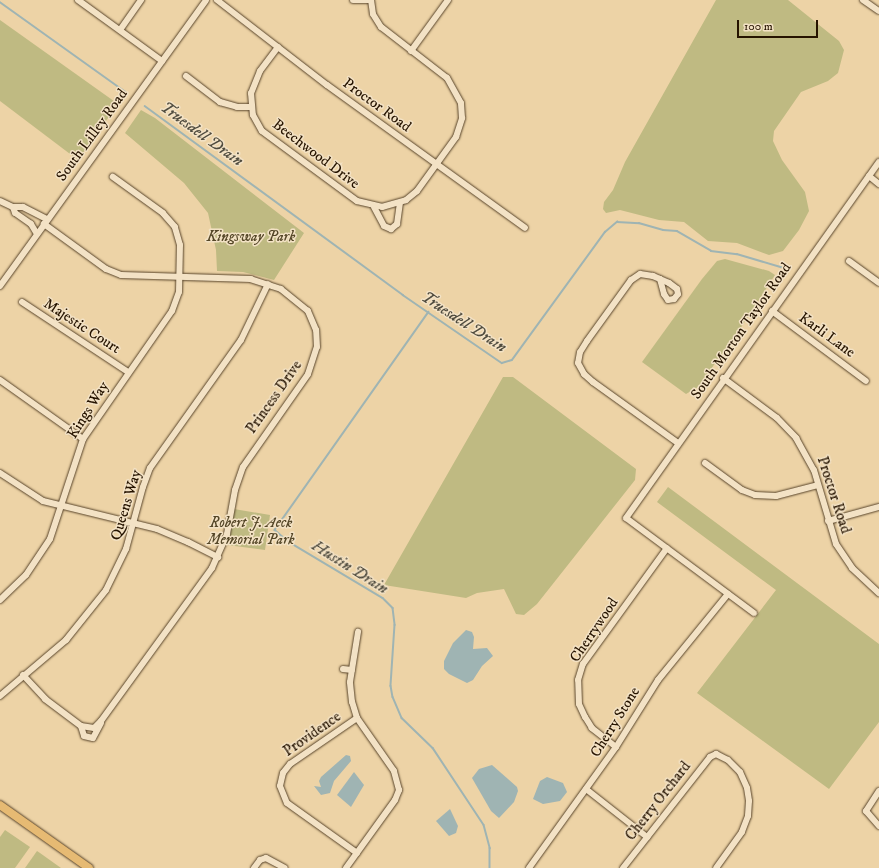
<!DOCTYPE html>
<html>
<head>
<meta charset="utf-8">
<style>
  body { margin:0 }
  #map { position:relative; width:879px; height:868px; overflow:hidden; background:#edd3a6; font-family:"IM FELL DW Pica",serif }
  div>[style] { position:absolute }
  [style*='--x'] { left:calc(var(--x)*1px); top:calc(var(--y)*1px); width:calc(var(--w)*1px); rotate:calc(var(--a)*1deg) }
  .green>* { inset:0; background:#bfba82 }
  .water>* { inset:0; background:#9fb4b3 }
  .stream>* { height:1.5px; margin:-0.75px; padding:0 0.75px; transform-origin:0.75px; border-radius:0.75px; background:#9fb4b3 }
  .roads { filter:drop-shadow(0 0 1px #58442a) drop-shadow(0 0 1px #58442a) }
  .minor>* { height:6px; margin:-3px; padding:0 3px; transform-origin:3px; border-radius:3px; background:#f3e2c5 }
  .major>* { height:8px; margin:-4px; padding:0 4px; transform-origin:4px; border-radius:4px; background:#e6ba73 }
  span { translate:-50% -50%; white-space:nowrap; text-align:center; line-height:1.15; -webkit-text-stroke:3px #f3e2c5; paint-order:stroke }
  .street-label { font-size:15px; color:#261400 }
  .park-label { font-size:15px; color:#544627; font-style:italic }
  .water-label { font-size:16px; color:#504c3f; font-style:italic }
  .scale { position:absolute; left:737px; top:20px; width:81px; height:18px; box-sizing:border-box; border:2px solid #261400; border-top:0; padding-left:5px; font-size:12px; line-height:14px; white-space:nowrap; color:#261400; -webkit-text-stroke:3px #f3e2c5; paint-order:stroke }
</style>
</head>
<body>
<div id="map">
  <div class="green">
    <i style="clip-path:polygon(716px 0,788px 0,839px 41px,844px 50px,838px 73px,828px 81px,801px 92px,774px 131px,773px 141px,782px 160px,805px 192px,809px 211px,799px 230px,783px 251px,769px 255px,737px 243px,708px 241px,684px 222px,659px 220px,620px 210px,606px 213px,603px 209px,604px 202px,613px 190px,625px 162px)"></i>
    <i style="clip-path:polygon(0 20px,118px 104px,78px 160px,0 101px)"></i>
    <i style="clip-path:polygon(141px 110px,155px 118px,304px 233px,274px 280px,243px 272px,217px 271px,216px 250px,208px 213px,184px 183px,125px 133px)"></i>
    <i style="clip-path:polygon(725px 259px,769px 271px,775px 275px,742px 326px,698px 387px,686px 394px,642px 362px,702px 279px,717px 261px)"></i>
    <i style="clip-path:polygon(503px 377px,513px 377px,636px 469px,635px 480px,537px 604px,524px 615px,516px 614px,504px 589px,477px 593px,466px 598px,384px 585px)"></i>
    <i style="clip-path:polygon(668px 487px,879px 644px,879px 722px,829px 789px,697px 693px,776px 590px,657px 502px)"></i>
    <i style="clip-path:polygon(234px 509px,270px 515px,265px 550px,227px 545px)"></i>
    <i style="clip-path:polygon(5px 830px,30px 847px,15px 868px,0 868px,0 837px)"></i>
    <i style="clip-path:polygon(37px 851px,40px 853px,61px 868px,25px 868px)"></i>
  </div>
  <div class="water">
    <i style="clip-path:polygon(466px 630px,472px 632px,474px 637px,473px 649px,487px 648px,493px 656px,482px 666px,473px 680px,467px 683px,449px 674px,444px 669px,444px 661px,453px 643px)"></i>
    <i style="clip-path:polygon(346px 755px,350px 756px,351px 761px,334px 781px,330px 793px,321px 795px,314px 786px,321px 787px,319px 781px,321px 777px)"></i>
    <i style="clip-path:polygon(492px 765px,517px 787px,518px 791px,514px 802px,499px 818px,491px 811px,472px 778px,479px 769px)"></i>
    <i style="clip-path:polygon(354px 772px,364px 785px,351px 807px,337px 795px)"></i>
    <i style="clip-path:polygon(547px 777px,563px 783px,567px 792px,560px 801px,543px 804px,533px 799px,540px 781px)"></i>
    <i style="clip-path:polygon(450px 809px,458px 826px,456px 833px,449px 836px,436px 821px)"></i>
  </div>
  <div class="stream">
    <i style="--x:0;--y:2;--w:156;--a:35.6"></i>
    <i style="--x:145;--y:106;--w:320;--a:36.2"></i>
    <i style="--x:403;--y:295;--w:120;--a:34.5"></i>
    <i style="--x:502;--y:363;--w:10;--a:-17"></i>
    <i style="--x:512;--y:360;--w:158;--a:-54"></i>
    <i style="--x:605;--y:232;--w:16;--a:-40"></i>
    <i style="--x:617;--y:222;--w:22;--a:3"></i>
    <i style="--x:639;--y:223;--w:25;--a:16"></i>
    <i style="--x:663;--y:230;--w:14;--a:4"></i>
    <i style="--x:677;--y:231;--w:39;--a:30"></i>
    <i style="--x:711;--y:251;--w:26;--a:7"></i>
    <i style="--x:737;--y:254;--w:46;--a:16.5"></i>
    <i style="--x:429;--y:312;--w:267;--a:125.2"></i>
    <i style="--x:275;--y:530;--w:18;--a:41"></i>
    <i style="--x:289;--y:542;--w:109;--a:30.8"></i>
    <i style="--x:383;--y:598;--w:14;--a:45"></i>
    <i style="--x:393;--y:608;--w:17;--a:83"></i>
    <i style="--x:395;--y:625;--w:61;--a:93.8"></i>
    <i style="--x:391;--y:686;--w:11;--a:80"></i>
    <i style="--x:393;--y:697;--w:23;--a:67"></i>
    <i style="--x:402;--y:718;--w:43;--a:44.1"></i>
    <i style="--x:433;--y:748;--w:92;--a:56.5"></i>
    <i style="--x:484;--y:825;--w:24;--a:75"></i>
    <i style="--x:490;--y:848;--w:20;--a:90"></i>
  </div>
  <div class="roads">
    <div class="minor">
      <i style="--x:78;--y:0;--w:104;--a:36"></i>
      <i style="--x:217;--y:0;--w:139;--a:37.7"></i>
      <i style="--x:327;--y:85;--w:244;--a:35.8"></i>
      <i style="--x:353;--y:0;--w:16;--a:0"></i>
      <i style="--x:863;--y:0;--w:19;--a:35"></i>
      <i style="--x:120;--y:30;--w:37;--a:-55"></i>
      <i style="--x:278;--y:47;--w:30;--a:127"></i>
      <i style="--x:260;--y:71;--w:24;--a:112"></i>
      <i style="--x:251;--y:93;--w:22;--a:85"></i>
      <i style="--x:253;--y:115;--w:18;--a:61"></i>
      <i style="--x:262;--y:131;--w:118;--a:36.4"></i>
      <i style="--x:357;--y:201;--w:26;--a:13"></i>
      <i style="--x:382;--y:207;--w:25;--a:-16"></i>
      <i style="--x:406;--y:200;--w:14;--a:-39"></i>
      <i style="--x:417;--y:191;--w:67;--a:-54.2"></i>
      <i style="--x:456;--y:137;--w:20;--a:-72"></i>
      <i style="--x:462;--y:118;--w:15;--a:-94"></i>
      <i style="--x:461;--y:103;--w:29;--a:-119"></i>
      <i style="--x:447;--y:78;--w:83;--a:-142.3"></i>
      <i style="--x:381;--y:27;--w:15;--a:-122"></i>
      <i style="--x:373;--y:14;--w:14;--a:-98"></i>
      <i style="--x:411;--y:51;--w:63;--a:-54"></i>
      <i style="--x:186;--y:76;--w:43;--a:37.4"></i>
      <i style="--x:220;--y:102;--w:18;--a:16"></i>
      <i style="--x:237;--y:107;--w:14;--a:0"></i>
      <i style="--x:869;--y:176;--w:13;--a:39"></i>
      <i style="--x:0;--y:201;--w:14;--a:25"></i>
      <i style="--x:374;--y:207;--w:21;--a:62"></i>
      <i style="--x:384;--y:226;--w:8;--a:23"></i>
      <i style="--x:391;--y:229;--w:8;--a:-40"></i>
      <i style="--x:397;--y:224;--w:21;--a:-82"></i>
      <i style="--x:37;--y:234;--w:12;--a:-121"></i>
      <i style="--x:31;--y:224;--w:19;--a:-145"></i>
      <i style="--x:15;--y:213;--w:6;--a:-108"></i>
      <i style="--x:13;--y:207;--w:10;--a:0"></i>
      <i style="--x:23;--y:207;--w:27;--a:27"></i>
      <i style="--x:849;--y:261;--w:37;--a:36"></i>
      <i style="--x:660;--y:279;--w:16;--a:75"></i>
      <i style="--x:664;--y:294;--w:7;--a:56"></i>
      <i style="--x:668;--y:300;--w:6;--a:-9"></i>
      <i style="--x:674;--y:299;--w:6;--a:-51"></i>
      <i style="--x:678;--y:294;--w:5;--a:-101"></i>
      <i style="--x:677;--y:289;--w:10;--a:-143"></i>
      <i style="--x:669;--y:283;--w:10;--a:-156"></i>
      <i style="--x:660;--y:279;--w:8;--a:-157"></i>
      <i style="--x:653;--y:276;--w:13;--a:-171"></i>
      <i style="--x:640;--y:274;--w:11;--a:146"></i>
      <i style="--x:631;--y:280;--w:75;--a:125.8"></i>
      <i style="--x:587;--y:341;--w:13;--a:122"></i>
      <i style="--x:580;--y:352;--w:11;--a:100"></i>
      <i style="--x:578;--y:363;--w:13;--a:61"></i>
      <i style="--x:584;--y:374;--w:12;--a:42"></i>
      <i style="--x:593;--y:382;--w:105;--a:35.7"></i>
      <i style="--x:0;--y:286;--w:352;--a:-54.2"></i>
      <i style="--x:22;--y:302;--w:127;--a:33.4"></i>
      <i style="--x:772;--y:311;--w:117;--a:36.7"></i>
      <i style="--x:723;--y:378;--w:67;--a:36.5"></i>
      <i style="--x:777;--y:418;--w:28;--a:46"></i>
      <i style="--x:796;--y:438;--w:37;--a:61"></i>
      <i style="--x:814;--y:470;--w:77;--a:73.4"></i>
      <i style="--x:836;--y:544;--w:29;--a:56"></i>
      <i style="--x:852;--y:568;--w:37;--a:43"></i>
      <i style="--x:0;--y:380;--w:102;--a:35.4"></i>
      <i style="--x:705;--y:463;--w:46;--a:36.1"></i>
      <i style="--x:742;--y:490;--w:14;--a:21"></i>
      <i style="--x:755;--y:495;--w:21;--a:3"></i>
      <i style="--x:776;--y:496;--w:43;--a:-14.7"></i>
      <i style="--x:0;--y:473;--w:51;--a:33.1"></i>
      <i style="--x:43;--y:501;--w:117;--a:13.8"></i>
      <i style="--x:157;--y:529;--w:34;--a:23"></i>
      <i style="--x:188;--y:542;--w:34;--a:27"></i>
      <i style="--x:828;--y:521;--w:53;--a:-15.4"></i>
      <i style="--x:0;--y:600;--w:36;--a:-44"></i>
      <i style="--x:26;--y:575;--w:43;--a:-56.3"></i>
      <i style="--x:50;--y:539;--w:105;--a:-71.7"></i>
      <i style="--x:83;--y:439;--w:156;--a:-55.2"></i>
      <i style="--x:172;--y:311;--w:20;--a:-70"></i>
      <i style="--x:179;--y:292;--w:47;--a:-88.8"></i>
      <i style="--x:180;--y:245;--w:19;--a:-106"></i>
      <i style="--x:175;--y:227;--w:18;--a:-131"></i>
      <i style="--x:163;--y:213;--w:62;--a:-144.2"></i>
      <i style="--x:754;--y:613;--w:159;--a:-143.4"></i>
      <i style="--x:626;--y:518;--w:437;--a:-54.6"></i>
      <i style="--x:343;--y:669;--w:9;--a:6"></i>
      <i style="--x:23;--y:675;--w:33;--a:47"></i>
      <i style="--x:45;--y:699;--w:45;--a:36.9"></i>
      <i style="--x:81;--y:726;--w:13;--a:9"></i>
      <i style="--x:94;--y:728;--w:10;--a:-45"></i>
      <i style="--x:101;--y:721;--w:189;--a:-54"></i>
      <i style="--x:212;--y:568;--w:37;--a:-66"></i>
      <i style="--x:227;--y:534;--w:45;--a:-79.7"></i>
      <i style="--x:235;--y:490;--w:24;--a:-71"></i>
      <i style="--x:243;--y:467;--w:113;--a:-55"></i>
      <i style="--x:308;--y:374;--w:28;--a:-72"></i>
      <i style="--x:317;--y:347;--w:17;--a:-93"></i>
      <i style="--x:316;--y:330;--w:21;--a:-113"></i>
      <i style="--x:308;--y:311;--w:35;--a:-141"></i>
      <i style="--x:281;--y:289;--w:32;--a:-162"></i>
      <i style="--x:251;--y:279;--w:130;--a:-178.2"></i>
      <i style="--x:121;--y:275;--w:16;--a:-158"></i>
      <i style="--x:106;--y:269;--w:77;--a:-144"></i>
      <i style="--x:0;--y:696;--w:87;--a:-40.3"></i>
      <i style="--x:66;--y:640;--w:64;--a:-51.3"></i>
      <i style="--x:106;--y:590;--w:46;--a:-64"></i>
      <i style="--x:126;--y:549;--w:64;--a:-74.7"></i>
      <i style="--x:143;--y:487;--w:20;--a:-70"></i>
      <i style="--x:150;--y:468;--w:157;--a:-54.6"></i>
      <i style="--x:241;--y:340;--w:62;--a:-64.3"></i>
      <i style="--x:357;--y:718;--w:81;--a:145.5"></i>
      <i style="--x:290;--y:764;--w:11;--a:128"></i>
      <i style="--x:283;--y:773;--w:13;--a:103"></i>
      <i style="--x:280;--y:786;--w:18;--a:68"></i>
      <i style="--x:287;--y:803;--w:86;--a:35.5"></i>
      <i style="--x:81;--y:726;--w:10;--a:73"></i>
      <i style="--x:84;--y:736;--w:9;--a:13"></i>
      <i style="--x:93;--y:738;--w:17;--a:-62"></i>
      <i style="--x:616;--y:747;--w:31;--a:-142"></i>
      <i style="--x:592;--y:728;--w:13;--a:-122"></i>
      <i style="--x:585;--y:717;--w:14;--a:-115"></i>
      <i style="--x:579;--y:704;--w:24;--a:-92"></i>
      <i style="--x:578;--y:680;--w:17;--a:-73"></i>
      <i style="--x:583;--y:664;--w:143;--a:-54.1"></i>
      <i style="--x:586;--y:789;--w:78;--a:38.2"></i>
      <i style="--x:879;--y:791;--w:24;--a:123"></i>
      <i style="--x:866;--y:811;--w:20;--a:49"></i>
      <i style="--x:254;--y:868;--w:10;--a:-53"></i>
      <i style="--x:260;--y:860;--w:6;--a:-18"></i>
      <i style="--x:266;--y:858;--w:21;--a:28"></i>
      <i style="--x:346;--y:868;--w:84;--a:-54.2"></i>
      <i style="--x:395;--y:800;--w:11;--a:-68"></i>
      <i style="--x:399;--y:790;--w:20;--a:-105"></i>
      <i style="--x:394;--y:771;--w:65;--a:-124.9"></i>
      <i style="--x:357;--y:718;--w:17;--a:-107"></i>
      <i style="--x:352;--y:702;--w:20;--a:-96"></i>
      <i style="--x:350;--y:682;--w:51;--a:-80.9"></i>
      <i style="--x:529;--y:868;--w:149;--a:-54.3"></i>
      <i style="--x:616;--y:747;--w:79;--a:-57.9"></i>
      <i style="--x:658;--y:680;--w:111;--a:-50.9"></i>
      <i style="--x:623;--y:868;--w:141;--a:-51.9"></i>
      <i style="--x:710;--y:757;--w:7;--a:-27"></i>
      <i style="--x:716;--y:754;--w:13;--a:27"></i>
      <i style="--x:728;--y:760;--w:17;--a:45"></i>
      <i style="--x:740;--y:772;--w:17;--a:66"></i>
      <i style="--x:747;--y:788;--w:13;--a:81"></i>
      <i style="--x:749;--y:801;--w:15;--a:94"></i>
      <i style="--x:748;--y:816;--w:17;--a:111"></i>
      <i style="--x:742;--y:832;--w:44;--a:125.8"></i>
    </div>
    <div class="major">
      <i style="--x:0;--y:805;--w:109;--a:35.3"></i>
    </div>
  </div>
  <div class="street-label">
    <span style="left:377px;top:105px;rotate:36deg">Proctor Road</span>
    <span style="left:92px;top:135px;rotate:-54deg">South Lilley Road</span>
    <span style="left:316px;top:154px;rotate:37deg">Beechwood Drive</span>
    <span style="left:82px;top:326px;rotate:33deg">Majestic Court</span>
    <span style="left:741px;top:331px;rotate:-55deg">South Morton Taylor Road</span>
    <span style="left:827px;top:335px;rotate:36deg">Karli Lane</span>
    <span style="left:274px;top:397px;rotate:-55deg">Princess Drive</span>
    <span style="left:88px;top:410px;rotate:-58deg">Kings Way</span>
    <span style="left:834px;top:495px;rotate:72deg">Proctor Road</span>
    <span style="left:126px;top:505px;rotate:-73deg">Queens Way</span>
    <span style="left:594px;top:630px;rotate:-56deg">Cherrywood</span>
    <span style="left:615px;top:722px;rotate:-58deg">Cherry Stone</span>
    <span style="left:312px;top:734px;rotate:-35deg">Providence</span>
    <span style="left:658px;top:801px;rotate:-52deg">Cherry Orchard</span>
  </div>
  <div class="park-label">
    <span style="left:251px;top:237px">Kingsway Park</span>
    <span style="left:251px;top:531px">Robert J. Aeck<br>Memorial Park</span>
  </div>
  <div class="water-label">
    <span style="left:202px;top:134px;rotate:36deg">Truesdell Drain</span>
    <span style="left:464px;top:322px;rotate:33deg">Truesdell Drain</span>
    <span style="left:350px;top:567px;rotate:32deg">Hustin Drain</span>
  </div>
  <div class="scale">100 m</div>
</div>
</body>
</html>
